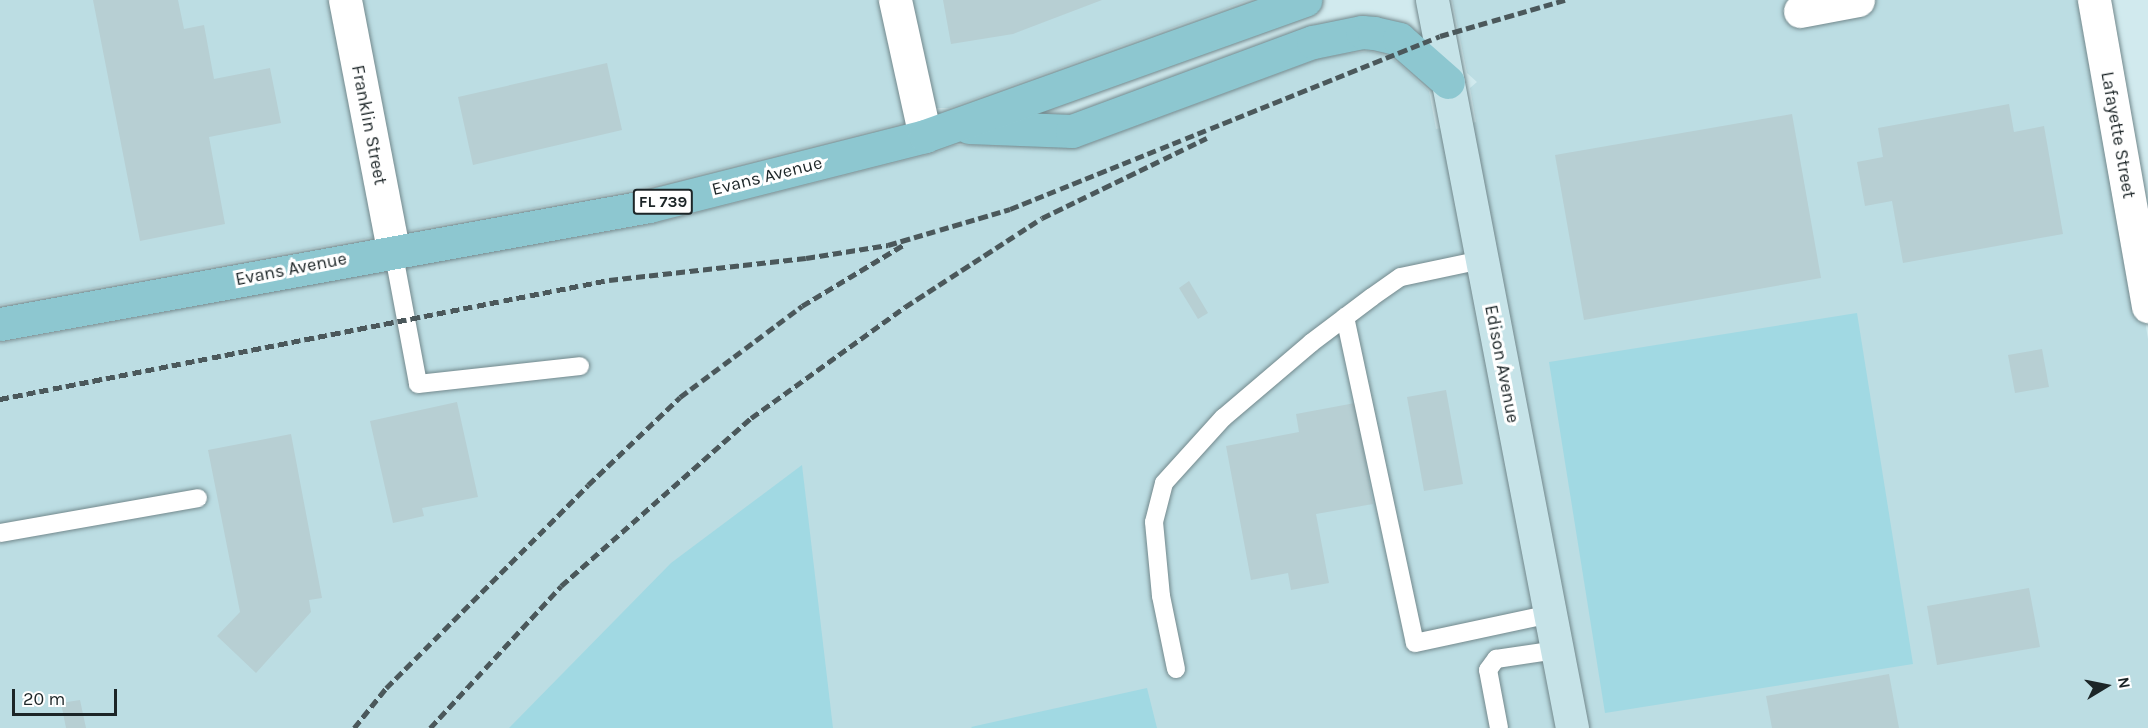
<!DOCTYPE html>
<html>
<head>
<meta charset="utf-8">
<style>
  body { margin:0 }
  #map { position:relative; width:2148px; height:728px; overflow:hidden; background:#d1eaee; font-family:Karla,sans-serif }
  div>[style] { position:absolute }
  [style*='--x'] { left:calc(var(--x)*1px); top:calc(var(--y)*1px); width:calc(var(--w)*1px); rotate:calc(var(--a)*1deg) }
  .built>* { inset:0; background:#bcdde3 }
  .green>* { inset:0; background:#a1d9e3 }
  .building>* { inset:0; background:#b7cfd3 }
  .roads { filter:drop-shadow(0 0 2px #72888c) drop-shadow(0 0 2px #72888c) }
  .lane>* { height:18px; margin:-9px; padding:0 9px; transform-origin:9px; border-radius:9px; background:#fff }
  .street>* { height:33px; margin:-16.5px; padding:0 16.5px; transform-origin:16.5px; border-radius:16.5px; background:#fff }
  .secondary>* { height:33px; margin:-16.5px; padding:0 16.5px; transform-origin:16.5px; border-radius:16.5px; background:#c6e3e8 }
  .primary>* { height:33px; margin:-16.5px; padding:0 16.5px; transform-origin:16.5px; border-radius:16.5px; background:#8dc7d0 }
  .rail>* { height:4.5px; margin-top:-2.25px; transform-origin:0; background:repeating-linear-gradient(90deg,#4b585b 0 9px,transparent 0 13.5px) }
  span { translate:-50% -50%; white-space:nowrap; text-align:center; line-height:1.15; -webkit-text-stroke:6px #fff; paint-order:stroke }
  .shield-label span { padding:2px 4px; background:#fff; border:2px solid; border-radius:4px; -webkit-text-stroke-width:0 }
  .shield-label { font-size:16px; color:#1c2527; font-weight:700 }
  .street-label { font-size:18px; color:#1c2527 }
  .north { position:absolute; left:2076px; top:656px; width:60px; height:60px; -webkit-text-stroke:4px #fff; paint-order:stroke; rotate:80deg; font-size:16px; font-weight:700; line-height:24px; text-align:center; color:#1c2527 }
  .north::after { content:''; display:block; margin:auto; width:21px; height:27px; background:#1c2527; clip-path:polygon(50% 0,100% 100%,50% 72%,0 100%) }
  .scale { position:absolute; left:12px; top:689px; width:105px; height:27px; box-sizing:border-box; border:3px solid #1c2527; border-top:0; padding-left:8px; font-size:18px; line-height:21px; white-space:nowrap; color:#1c2527; -webkit-text-stroke:4px #fff; paint-order:stroke }
</style>
</head>
<body>
<div id="map">
  <div class="built">
    <i style="clip-path:polygon(0 0,1249px 0,949px 108px,933px 108px,919px 119px,645px 188px,0 305px)"></i>
    <i style="clip-path:polygon(1452px 0,2092px 0,2148px 339px,2148px 728px,0 728px,0 343px,397px 268px,652px 224px,930px 154px,955px 145px,1080px 147px,1318px 59px,1344px 54px,1370px 51px,1389px 56px,1401px 65px,1429px 91px,1436px 129px,1476px 122px,1470px 88px,1477px 82px,1467px 73px)"></i>
  </div>
  <div class="green">
    <i style="clip-path:polygon(1857px 313px,1913px 664px,1605px 713px,1549px 362px)"></i>
    <i style="clip-path:polygon(802px 465px,833px 728px,509px 728px,671px 563px)"></i>
    <i style="clip-path:polygon(1147px 688px,1157px 728px,972px 728px,971px 727px)"></i>
  </div>
  <div class="building">
    <i style="clip-path:polygon(93px 0,178px 0,184px 29px,204px 25px,214px 79px,270px 68px,281px 123px,209px 137px,225px 224px,140px 241px)"></i>
    <i style="clip-path:polygon(943px 0,1102px 0,1013px 34px,951px 44px)"></i>
    <i style="clip-path:polygon(607px 63px,622px 130px,473px 165px,458px 97px)"></i>
    <i style="clip-path:polygon(2009px 104px,2014px 132px,2044px 126px,2063px 234px,1903px 263px,1892px 201px,1865px 206px,1857px 162px,1883px 157px,1878px 128px)"></i>
    <i style="clip-path:polygon(1792px 114px,1821px 278px,1584px 320px,1555px 155px)"></i>
    <i style="clip-path:polygon(1189px 281px,1208px 313px,1198px 319px,1179px 288px)"></i>
    <i style="clip-path:polygon(2042px 349px,2049px 387px,2015px 393px,2008px 355px)"></i>
    <i style="clip-path:polygon(1446px 390px,1463px 484px,1424px 491px,1407px 397px)"></i>
    <i style="clip-path:polygon(457px 402px,478px 497px,422px 508px,424px 516px,393px 523px,370px 421px)"></i>
    <i style="clip-path:polygon(1355px 403px,1373px 504px,1316px 514px,1329px 583px,1291px 590px,1288px 573px,1251px 580px,1226px 446px,1299px 432px,1296px 414px)"></i>
    <i style="clip-path:polygon(291px 434px,322px 598px,309px 600px,311px 612px,256px 673px,217px 636px,240px 612px,208px 450px)"></i>
    <i style="clip-path:polygon(2029px 588px,2040px 647px,1937px 665px,1927px 606px)"></i>
    <i style="clip-path:polygon(1889px 674px,1899px 728px,1772px 728px,1766px 696px)"></i>
    <i style="clip-path:polygon(80px 700px,86px 728px,66px 728px,61px 703px)"></i>
  </div>
  <div class="roads">
    <div class="lane">
      <i style="--x:393;--y:250;--w:136;--a:79.4"></i>
      <i style="--x:418;--y:384;--w:163;--a:-6.3"></i>
      <i style="--x:1345;--y:317;--w:333;--a:77.9"></i>
      <i style="--x:1415;--y:643;--w:138;--a:-12.1"></i>
      <i style="--x:0;--y:533;--w:201;--a:-10"></i>
      <i style="--x:1176;--y:669;--w:75;--a:-101.6"></i>
      <i style="--x:1161;--y:596;--w:74;--a:-95.4"></i>
      <i style="--x:1154;--y:522;--w:40;--a:-75.6"></i>
      <i style="--x:1164;--y:483;--w:88;--a:-47.8"></i>
      <i style="--x:1223;--y:418;--w:116;--a:-40.4"></i>
      <i style="--x:1311;--y:343;--w:76;--a:-37"></i>
      <i style="--x:1372;--y:297;--w:35;--a:-35"></i>
      <i style="--x:1401;--y:277;--w:83;--a:-11.9"></i>
      <i style="--x:1499;--y:728;--w:59;--a:-100.7"></i>
      <i style="--x:1488;--y:670;--w:14;--a:-54"></i>
      <i style="--x:1496;--y:659;--w:62;--a:-8.4"></i>
    </div>
    <div class="street">
      <i style="--x:345;--y:0;--w:255;--a:79.1"></i>
      <i style="--x:895;--y:0;--w:139;--a:77.6"></i>
      <i style="--x:2094;--y:0;--w:311;--a:80"></i>
      <i style="--x:1800;--y:11;--w:59;--a:-10.7"></i>
    </div>
    <div class="secondary">
      <i style="--x:1432;--y:0;--w:741;--a:79.11"></i>
    </div>
    <div class="primary">
      <i style="--x:969;--y:127;--w:103;--a:2.2"></i>
      <i style="--x:1072;--y:131;--w:257;--a:-20.3"></i>
      <i style="--x:1313;--y:42;--w:50;--a:-11.5"></i>
      <i style="--x:1362;--y:32;--w:12;--a:5"></i>
      <i style="--x:1374;--y:33;--w:26;--a:13"></i>
      <i style="--x:1399;--y:39;--w:65;--a:41.3"></i>
      <i style="--x:0;--y:324;--w:660;--a:-10.3"></i>
      <i style="--x:649;--y:206;--w:285;--a:-14.2"></i>
      <i style="--x:925;--y:136;--w:404;--a:-19.7"></i>
    </div>
  </div>
  <div class="rail">
    <i style="--x:0;--y:399;--w:621;--a:-11.06"></i>
    <i style="--x:609;--y:280;--w:198;--a:-6.4"></i>
    <i style="--x:806;--y:258;--w:83;--a:-9"></i>
    <i style="--x:888;--y:245;--w:127;--a:-16.4"></i>
    <i style="--x:1010;--y:209;--w:463;--a:-21.9"></i>
    <i style="--x:1440;--y:36;--w:130;--a:-16.1"></i>
    <i style="--x:354;--y:728;--w:51;--a:-51.3"></i>
    <i style="--x:386;--y:688;--w:286;--a:-45.1"></i>
    <i style="--x:588;--y:485;--w:127;--a:-43.7"></i>
    <i style="--x:680;--y:397;--w:152;--a:-36.7"></i>
    <i style="--x:802;--y:306;--w:118;--a:-31.1"></i>
    <i style="--x:430;--y:728;--w:193;--a:-47.3"></i>
    <i style="--x:561;--y:586;--w:254;--a:-41.5"></i>
    <i style="--x:751;--y:418;--w:190;--a:-35.8"></i>
    <i style="--x:905;--y:307;--w:163;--a:-33"></i>
    <i style="--x:1042;--y:218;--w:183;--a:-25.9"></i>
  </div>
  <div class="shield-label">
    <span style="left:663px;top:202px">FL 739</span>
  </div>
  <div class="street-label">
    <span style="left:369px;top:125px;rotate:79deg">Franklin Street</span>
    <span style="left:2118px;top:135px;rotate:80deg">Lafayette Street</span>
    <span style="left:767px;top:176px;rotate:-14deg">Evans Avenue</span>
    <span style="left:291px;top:269px;rotate:-11deg">Evans Avenue</span>
    <span style="left:1502px;top:364px;rotate:79deg">Edison Avenue</span>
  </div>
  <div class="north">N</div>
  <div class="scale">20 m</div>
</div>
</body>
</html>
